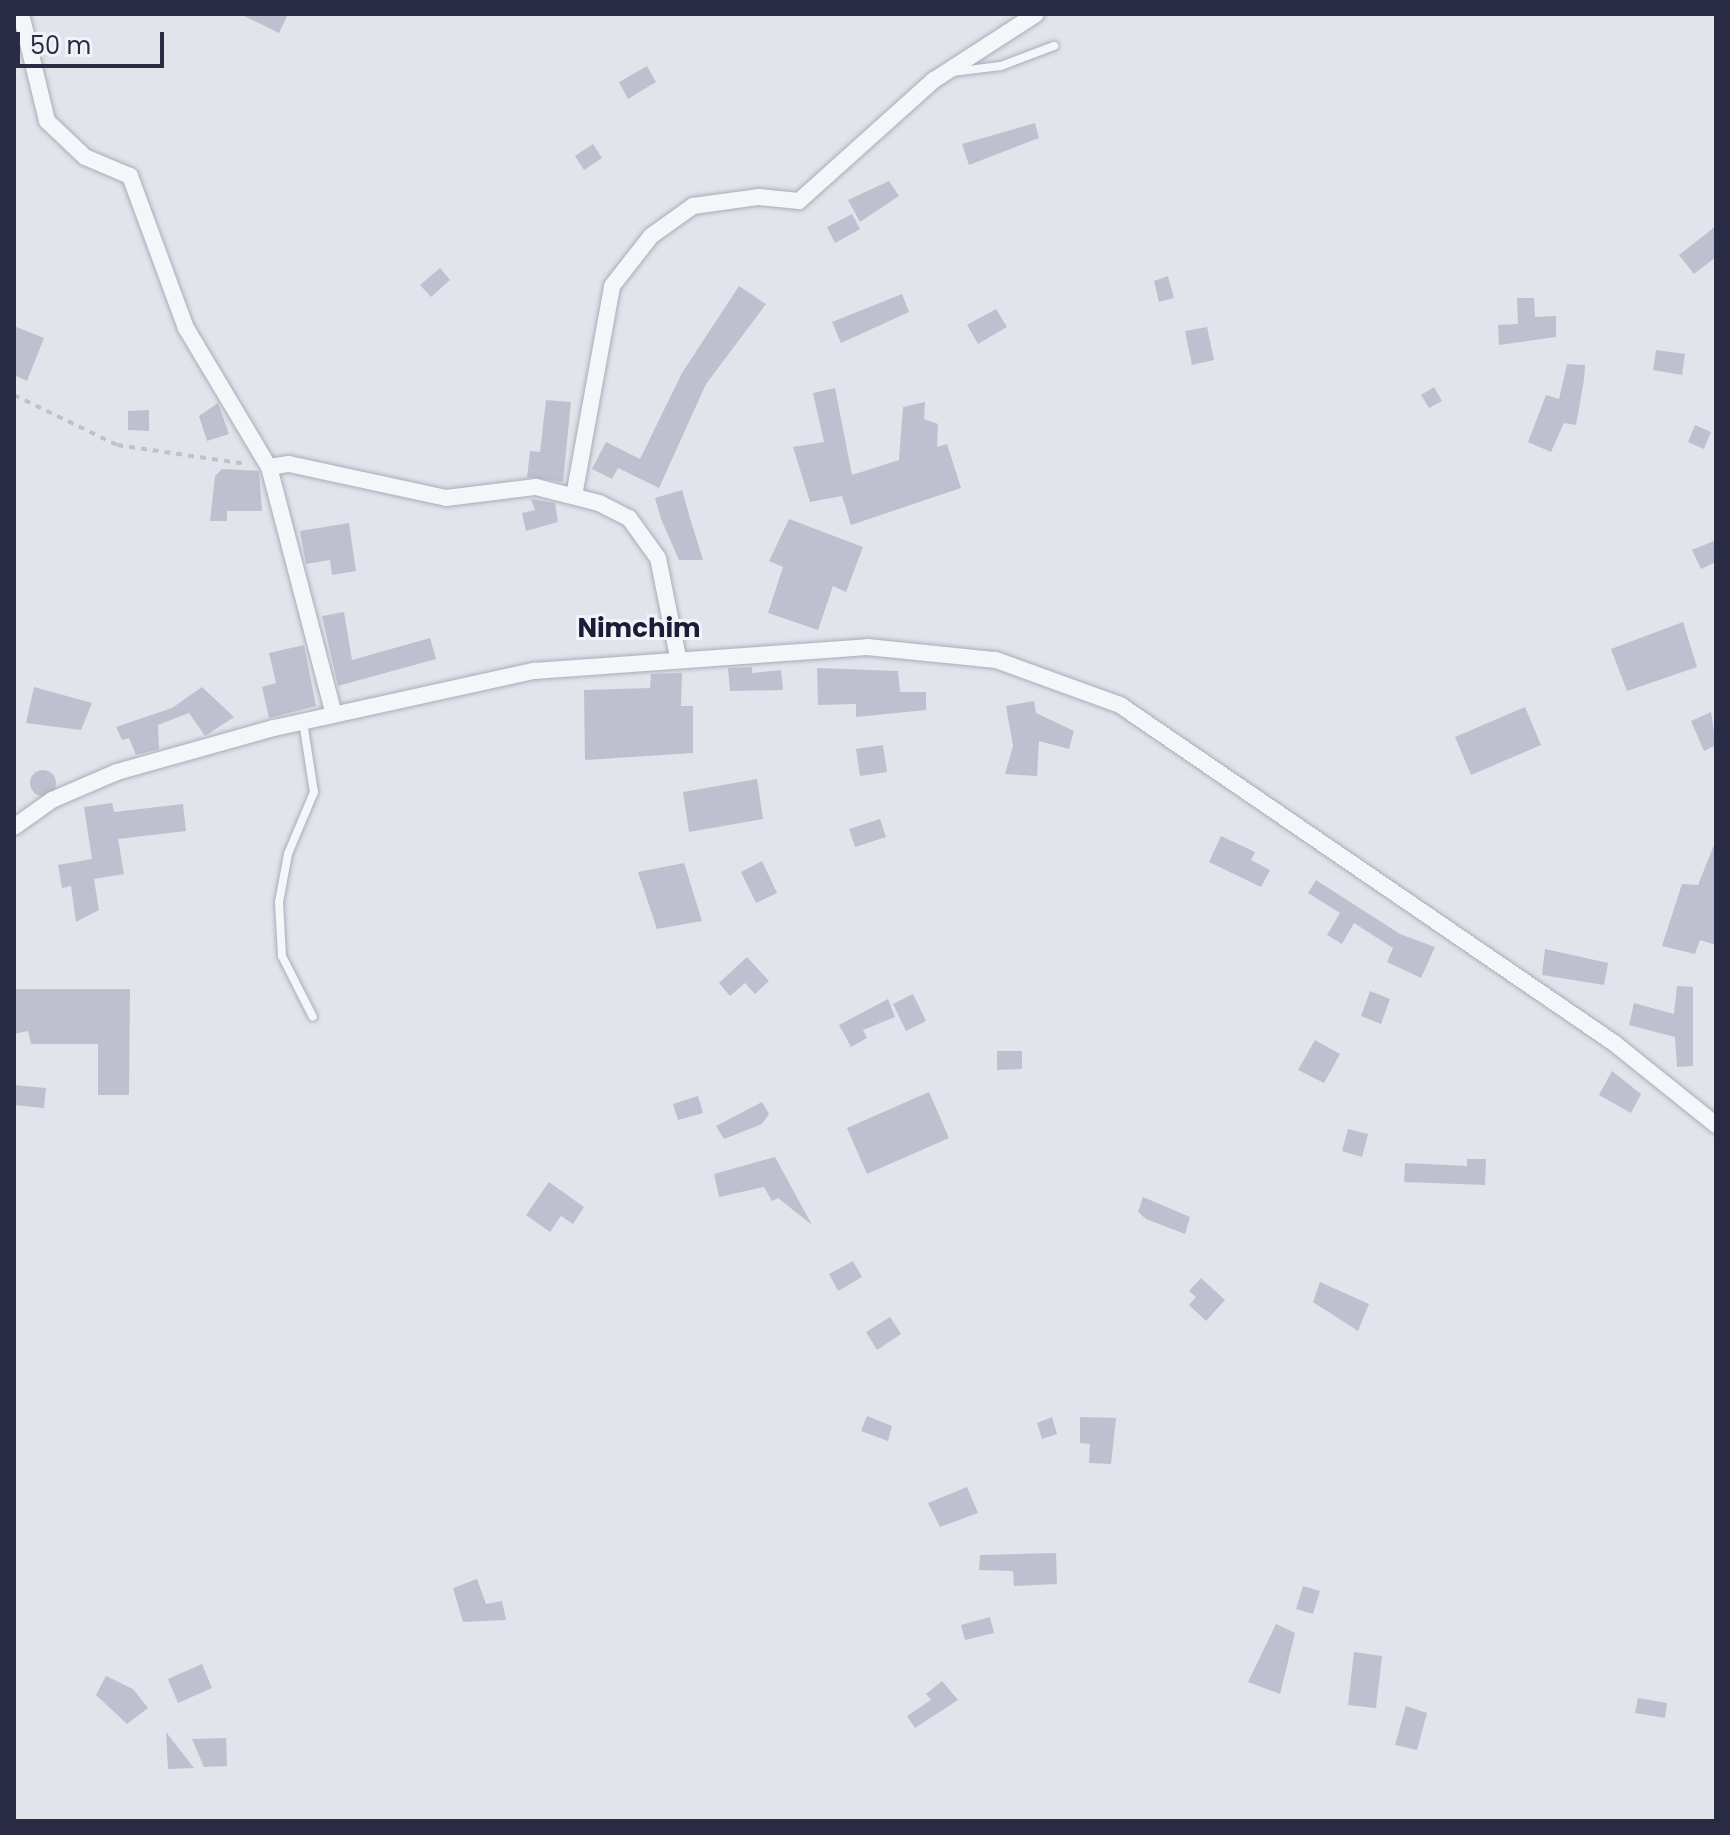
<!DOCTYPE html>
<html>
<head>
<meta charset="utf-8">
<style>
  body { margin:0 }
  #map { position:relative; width:1730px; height:1835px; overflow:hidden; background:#e2e3eb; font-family:Poppins,sans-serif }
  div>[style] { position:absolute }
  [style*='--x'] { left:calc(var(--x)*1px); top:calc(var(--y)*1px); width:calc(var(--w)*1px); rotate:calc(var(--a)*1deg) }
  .building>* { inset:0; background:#bfc0cf }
  .round { border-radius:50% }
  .path>* { height:4px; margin-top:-2px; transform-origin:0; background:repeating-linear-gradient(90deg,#c0c1ca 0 6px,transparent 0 12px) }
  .roads { filter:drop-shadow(0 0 2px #aaacb9) drop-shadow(0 0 2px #aaacb9) }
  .lane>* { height:8px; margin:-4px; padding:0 4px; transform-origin:4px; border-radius:4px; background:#f5f6f9 }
  .street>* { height:16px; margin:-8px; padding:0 8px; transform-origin:8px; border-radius:8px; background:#f5f6f9 }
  span { translate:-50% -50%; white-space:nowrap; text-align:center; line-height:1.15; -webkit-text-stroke:6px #f2f3f8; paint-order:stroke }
  .quarter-label { font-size:26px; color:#1b1c35; font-weight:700 }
  .frame { position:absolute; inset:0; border:16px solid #292b45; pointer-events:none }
  .scale { position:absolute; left:16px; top:32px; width:148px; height:36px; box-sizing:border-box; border:4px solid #292b45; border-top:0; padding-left:10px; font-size:24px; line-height:28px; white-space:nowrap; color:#292b45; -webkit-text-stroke:6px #f2f3f8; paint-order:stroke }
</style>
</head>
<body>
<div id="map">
  <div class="building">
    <i style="clip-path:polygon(240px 14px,288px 14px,279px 33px)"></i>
    <i style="clip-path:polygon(647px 66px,656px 82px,628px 99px,619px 82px)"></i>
    <i style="clip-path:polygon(1035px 123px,1039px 138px,969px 165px,962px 144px)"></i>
    <i style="clip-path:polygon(593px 144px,602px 158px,584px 170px,575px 156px)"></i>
    <i style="clip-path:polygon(889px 181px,899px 196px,860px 222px,848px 200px)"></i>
    <i style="clip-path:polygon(852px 214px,860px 229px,835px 243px,827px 227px)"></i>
    <i style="clip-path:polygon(1716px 226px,1716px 257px,1694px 274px,1679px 255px)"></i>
    <i style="clip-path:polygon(440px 268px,450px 280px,431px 297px,420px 285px)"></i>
    <i style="clip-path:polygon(1168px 276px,1174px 298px,1159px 302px,1154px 281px)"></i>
    <i style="clip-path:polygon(739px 286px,766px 304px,706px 384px,659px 488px,618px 468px,612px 479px,592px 469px,606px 442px,640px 459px,682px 373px)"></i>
    <i style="clip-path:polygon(902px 294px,909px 312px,841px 343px,832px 322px)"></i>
    <i style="clip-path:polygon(1517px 298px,1534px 298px,1535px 317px,1556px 316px,1556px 337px,1499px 345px,1498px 325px,1518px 324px)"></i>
    <i style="clip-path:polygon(996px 309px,1007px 327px,978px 344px,967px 325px)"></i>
    <i style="clip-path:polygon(14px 326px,44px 338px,27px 381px,14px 375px)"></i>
    <i style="clip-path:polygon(1207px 327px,1214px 360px,1192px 365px,1185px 331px)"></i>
    <i style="clip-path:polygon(1656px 350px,1685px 354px,1682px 375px,1653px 370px)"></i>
    <i style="clip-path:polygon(1567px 364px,1585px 365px,1584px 380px,1576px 425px,1564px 423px,1551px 452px,1528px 442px,1546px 395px,1559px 399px)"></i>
    <i style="clip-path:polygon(1434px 387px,1442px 401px,1429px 408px,1421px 395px)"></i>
    <i style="clip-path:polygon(835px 388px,852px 475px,899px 460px,903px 407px,925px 402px,924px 419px,938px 424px,937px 447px,947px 444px,961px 488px,851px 525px,842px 496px,810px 502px,793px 447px,824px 442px,813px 393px)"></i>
    <i style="clip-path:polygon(546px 400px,571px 402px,563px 482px,527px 477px,530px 451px,540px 452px)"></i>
    <i style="clip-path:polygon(218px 403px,229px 434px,207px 441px,199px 416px)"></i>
    <i style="clip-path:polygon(149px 410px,149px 431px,128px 430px,128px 411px)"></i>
    <i style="clip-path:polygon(1695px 425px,1711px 432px,1704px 449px,1688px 442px)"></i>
    <i style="clip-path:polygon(222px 469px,259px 471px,262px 511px,227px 511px,227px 521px,210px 521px,215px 476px)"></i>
    <i style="clip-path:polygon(682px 490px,690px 518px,703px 560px,679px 560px,661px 519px,655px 498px)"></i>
    <i style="clip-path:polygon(531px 499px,555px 503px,558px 522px,526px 531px,522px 513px,535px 510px)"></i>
    <i style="clip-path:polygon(789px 519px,863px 547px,846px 592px,833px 586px,818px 630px,768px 613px,783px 567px,769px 561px)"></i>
    <i style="clip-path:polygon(349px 523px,356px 571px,332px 575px,330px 560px,306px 564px,300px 531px)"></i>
    <i style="clip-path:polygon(1716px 540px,1716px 562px,1701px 569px,1692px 550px)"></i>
    <i style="clip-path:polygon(344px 612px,352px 660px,430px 638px,436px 659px,338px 686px,322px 616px)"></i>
    <i style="clip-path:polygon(1683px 622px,1697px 667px,1627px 691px,1611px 649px)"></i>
    <i style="clip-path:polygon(304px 645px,316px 706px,269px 718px,262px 687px,276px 683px,269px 653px)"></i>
    <i style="clip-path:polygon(752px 667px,752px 673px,781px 670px,783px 690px,730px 691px,728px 668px)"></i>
    <i style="clip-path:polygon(817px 668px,898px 671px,900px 692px,926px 692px,926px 710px,856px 717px,856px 704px,818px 705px)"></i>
    <i style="clip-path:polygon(682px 673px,681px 706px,693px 706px,693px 753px,585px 760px,584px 690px,650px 688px,651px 674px)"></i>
    <i style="clip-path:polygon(34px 687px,92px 703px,81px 730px,26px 723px)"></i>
    <i style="clip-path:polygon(202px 687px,234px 717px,205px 736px,189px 713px,158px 725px,159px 749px,136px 755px,129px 738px,122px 740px,116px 727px,172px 708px)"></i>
    <i style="clip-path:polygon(1034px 701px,1036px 713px,1074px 731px,1069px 749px,1039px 741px,1037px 776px,1005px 774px,1013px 746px,1006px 706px)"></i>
    <i style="clip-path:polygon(1525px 707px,1541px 745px,1471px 775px,1455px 737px)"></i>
    <i style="clip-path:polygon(1711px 712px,1716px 745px,1704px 751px,1691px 721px)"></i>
    <i style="clip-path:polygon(883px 745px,887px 772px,860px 776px,856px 749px)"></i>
    <i class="round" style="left:30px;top:770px;width:26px;height:26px"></i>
    <i style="clip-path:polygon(757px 779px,763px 819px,689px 832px,683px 792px)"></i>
    <i style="clip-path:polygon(112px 803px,114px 812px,183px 804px,186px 831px,118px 839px,124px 874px,94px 879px,99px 910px,76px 922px,71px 886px,62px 888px,58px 865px,92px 859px,84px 807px)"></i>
    <i style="clip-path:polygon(880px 819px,886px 837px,855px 847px,849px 829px)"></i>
    <i style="clip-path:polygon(1221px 836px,1255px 852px,1251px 860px,1270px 870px,1261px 887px,1209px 862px)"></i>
    <i style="clip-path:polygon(1716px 840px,1716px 945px,1700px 940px,1695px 954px,1662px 946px,1682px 884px,1698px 885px)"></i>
    <i style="clip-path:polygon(762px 861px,777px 893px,756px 903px,741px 872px)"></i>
    <i style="clip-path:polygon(684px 863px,702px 921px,657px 929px,638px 872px)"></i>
    <i style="clip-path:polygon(1316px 880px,1400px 934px,1435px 947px,1421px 978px,1387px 962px,1393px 948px,1354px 923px,1342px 944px,1327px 935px,1340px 913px,1308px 893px)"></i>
    <i style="clip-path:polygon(1545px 949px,1608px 963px,1604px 985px,1542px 975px)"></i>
    <i style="clip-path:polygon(747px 957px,769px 981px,755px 994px,745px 983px,730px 996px,719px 983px)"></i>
    <i style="clip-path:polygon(1677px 986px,1693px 987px,1693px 1066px,1677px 1067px,1675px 1037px,1629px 1025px,1634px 1003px,1674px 1014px)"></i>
    <i style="clip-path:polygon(14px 989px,130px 989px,129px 1095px,98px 1095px,98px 1044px,31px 1044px,28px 1031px,14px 1034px)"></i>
    <i style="clip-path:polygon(1370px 991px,1390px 999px,1381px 1024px,1361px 1016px)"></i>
    <i style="clip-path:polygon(913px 994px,926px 1021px,906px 1031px,893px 1004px)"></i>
    <i style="clip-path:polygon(888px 999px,895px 1017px,863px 1030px,867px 1038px,851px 1047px,839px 1025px)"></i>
    <i style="clip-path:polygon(1315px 1040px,1340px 1054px,1324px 1083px,1298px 1070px)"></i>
    <i style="clip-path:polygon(997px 1051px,1022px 1051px,1022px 1069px,997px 1070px)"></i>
    <i style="clip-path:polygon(1612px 1071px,1641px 1094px,1631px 1113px,1599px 1095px)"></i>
    <i style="clip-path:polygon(14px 1085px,46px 1088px,44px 1108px,14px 1105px)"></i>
    <i style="clip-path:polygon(929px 1092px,949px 1138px,867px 1174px,847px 1128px)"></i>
    <i style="clip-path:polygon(698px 1096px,703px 1113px,678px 1120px,673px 1104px)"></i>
    <i style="clip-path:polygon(762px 1102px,769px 1114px,762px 1124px,724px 1139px,716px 1126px)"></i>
    <i style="clip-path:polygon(1348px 1129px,1368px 1134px,1362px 1157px,1342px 1151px)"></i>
    <i style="clip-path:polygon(775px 1157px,812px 1225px,778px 1198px,772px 1201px,764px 1187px,719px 1197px,714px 1174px)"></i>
    <i style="clip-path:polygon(1467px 1159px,1486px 1159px,1485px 1185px,1404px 1182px,1405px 1163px,1467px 1166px)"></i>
    <i style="clip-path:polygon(549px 1182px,584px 1207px,573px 1224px,561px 1216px,550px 1232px,526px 1215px)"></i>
    <i style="clip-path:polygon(1143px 1197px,1190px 1217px,1185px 1234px,1146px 1219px,1138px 1212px)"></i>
    <i style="clip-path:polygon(853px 1261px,862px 1277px,838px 1291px,829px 1274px)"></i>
    <i style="clip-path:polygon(1201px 1278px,1225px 1300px,1206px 1321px,1189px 1305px,1196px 1297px,1189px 1291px)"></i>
    <i style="clip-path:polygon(1320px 1282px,1369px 1304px,1358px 1331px,1313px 1302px)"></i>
    <i style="clip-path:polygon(890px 1317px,901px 1334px,877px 1350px,866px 1332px)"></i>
    <i style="clip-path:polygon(867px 1416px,892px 1426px,888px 1441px,861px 1431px)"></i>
    <i style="clip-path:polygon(1052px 1417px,1057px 1434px,1042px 1439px,1037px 1423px)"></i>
    <i style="clip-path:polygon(1080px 1417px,1116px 1418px,1111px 1464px,1089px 1463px,1090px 1444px,1080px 1443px)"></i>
    <i style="clip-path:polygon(967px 1487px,978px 1513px,940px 1527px,928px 1503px)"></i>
    <i style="clip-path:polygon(1056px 1553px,1057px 1584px,1014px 1586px,1013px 1571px,979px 1570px,980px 1555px)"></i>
    <i style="clip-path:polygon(477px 1579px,486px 1604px,502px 1601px,506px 1620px,463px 1622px,453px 1588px)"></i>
    <i style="clip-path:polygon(1303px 1586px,1320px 1591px,1313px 1614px,1296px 1609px)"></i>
    <i style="clip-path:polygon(990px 1617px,994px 1633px,965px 1640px,961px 1625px)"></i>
    <i style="clip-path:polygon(1276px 1624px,1295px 1633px,1280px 1694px,1248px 1682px)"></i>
    <i style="clip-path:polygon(1354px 1652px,1382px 1656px,1376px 1708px,1348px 1705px)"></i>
    <i style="clip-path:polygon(202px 1664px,212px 1688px,178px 1703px,168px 1679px)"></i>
    <i style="clip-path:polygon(106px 1676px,133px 1689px,148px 1708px,127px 1724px,96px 1695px)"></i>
    <i style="clip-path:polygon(942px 1681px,958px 1700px,915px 1728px,907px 1716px,931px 1700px,926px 1694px)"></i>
    <i style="clip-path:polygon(1638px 1698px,1667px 1703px,1665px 1718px,1635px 1713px)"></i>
    <i style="clip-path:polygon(1406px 1706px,1427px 1713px,1417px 1750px,1395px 1745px)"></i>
    <i style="clip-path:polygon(166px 1732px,194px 1768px,168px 1769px)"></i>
    <i style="clip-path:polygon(226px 1738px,227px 1766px,204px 1767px,192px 1739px)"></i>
  </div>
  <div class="path">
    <i style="--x:14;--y:395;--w:114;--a:25.9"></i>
    <i style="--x:117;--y:445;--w:131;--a:8.3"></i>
  </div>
  <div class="roads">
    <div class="lane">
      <i style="--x:952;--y:72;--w:49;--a:-7"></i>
      <i style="--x:1001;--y:66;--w:57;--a:-20.7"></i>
      <i style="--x:303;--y:722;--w:71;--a:81.1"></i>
      <i style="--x:314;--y:792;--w:67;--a:112.8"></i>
      <i style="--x:288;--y:854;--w:49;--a:100.6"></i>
      <i style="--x:279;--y:902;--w:54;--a:86.8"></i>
      <i style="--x:282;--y:956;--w:68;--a:63.1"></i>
    </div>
    <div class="street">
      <i style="--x:21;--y:14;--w:110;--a:76.3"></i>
      <i style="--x:47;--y:121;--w:52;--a:43.5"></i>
      <i style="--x:85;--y:157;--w:49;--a:22.9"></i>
      <i style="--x:130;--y:176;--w:162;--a:69.8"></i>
      <i style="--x:186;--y:328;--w:162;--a:59.2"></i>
      <i style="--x:269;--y:467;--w:255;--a:75.3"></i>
      <i style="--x:269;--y:467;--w:20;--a:-9"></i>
      <i style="--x:289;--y:464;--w:161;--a:12.2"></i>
      <i style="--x:446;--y:498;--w:91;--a:-7"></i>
      <i style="--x:536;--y:487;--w:65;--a:14.3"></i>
      <i style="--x:599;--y:503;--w:34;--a:27"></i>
      <i style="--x:629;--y:518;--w:49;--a:54.1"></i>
      <i style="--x:658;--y:558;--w:101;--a:78.6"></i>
      <i style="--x:574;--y:496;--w:213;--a:-79.7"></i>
      <i style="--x:612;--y:286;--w:63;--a:-52"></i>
      <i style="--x:651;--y:236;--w:52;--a:-35.5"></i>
      <i style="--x:693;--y:206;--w:67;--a:-7.8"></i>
      <i style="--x:759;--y:197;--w:40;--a:5.7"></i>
      <i style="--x:799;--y:201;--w:181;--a:-41.9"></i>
      <i style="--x:934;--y:80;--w:121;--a:-32.9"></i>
      <i style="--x:14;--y:827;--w:47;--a:-35.4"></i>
      <i style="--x:52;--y:800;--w:71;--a:-23.3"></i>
      <i style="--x:117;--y:772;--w:163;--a:-15.7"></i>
      <i style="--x:274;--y:728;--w:266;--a:-12.4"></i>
      <i style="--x:534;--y:671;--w:334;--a:-4.1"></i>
      <i style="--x:867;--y:647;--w:130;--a:5.8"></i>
      <i style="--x:996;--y:660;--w:132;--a:19.9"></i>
      <i style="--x:1120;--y:705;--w:599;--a:34.38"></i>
      <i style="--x:1614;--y:1043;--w:131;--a:38.8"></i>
    </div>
  </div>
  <div class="quarter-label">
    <span style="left:639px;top:629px">Nimchim</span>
  </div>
  <div class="frame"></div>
  <div class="scale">50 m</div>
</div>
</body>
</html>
